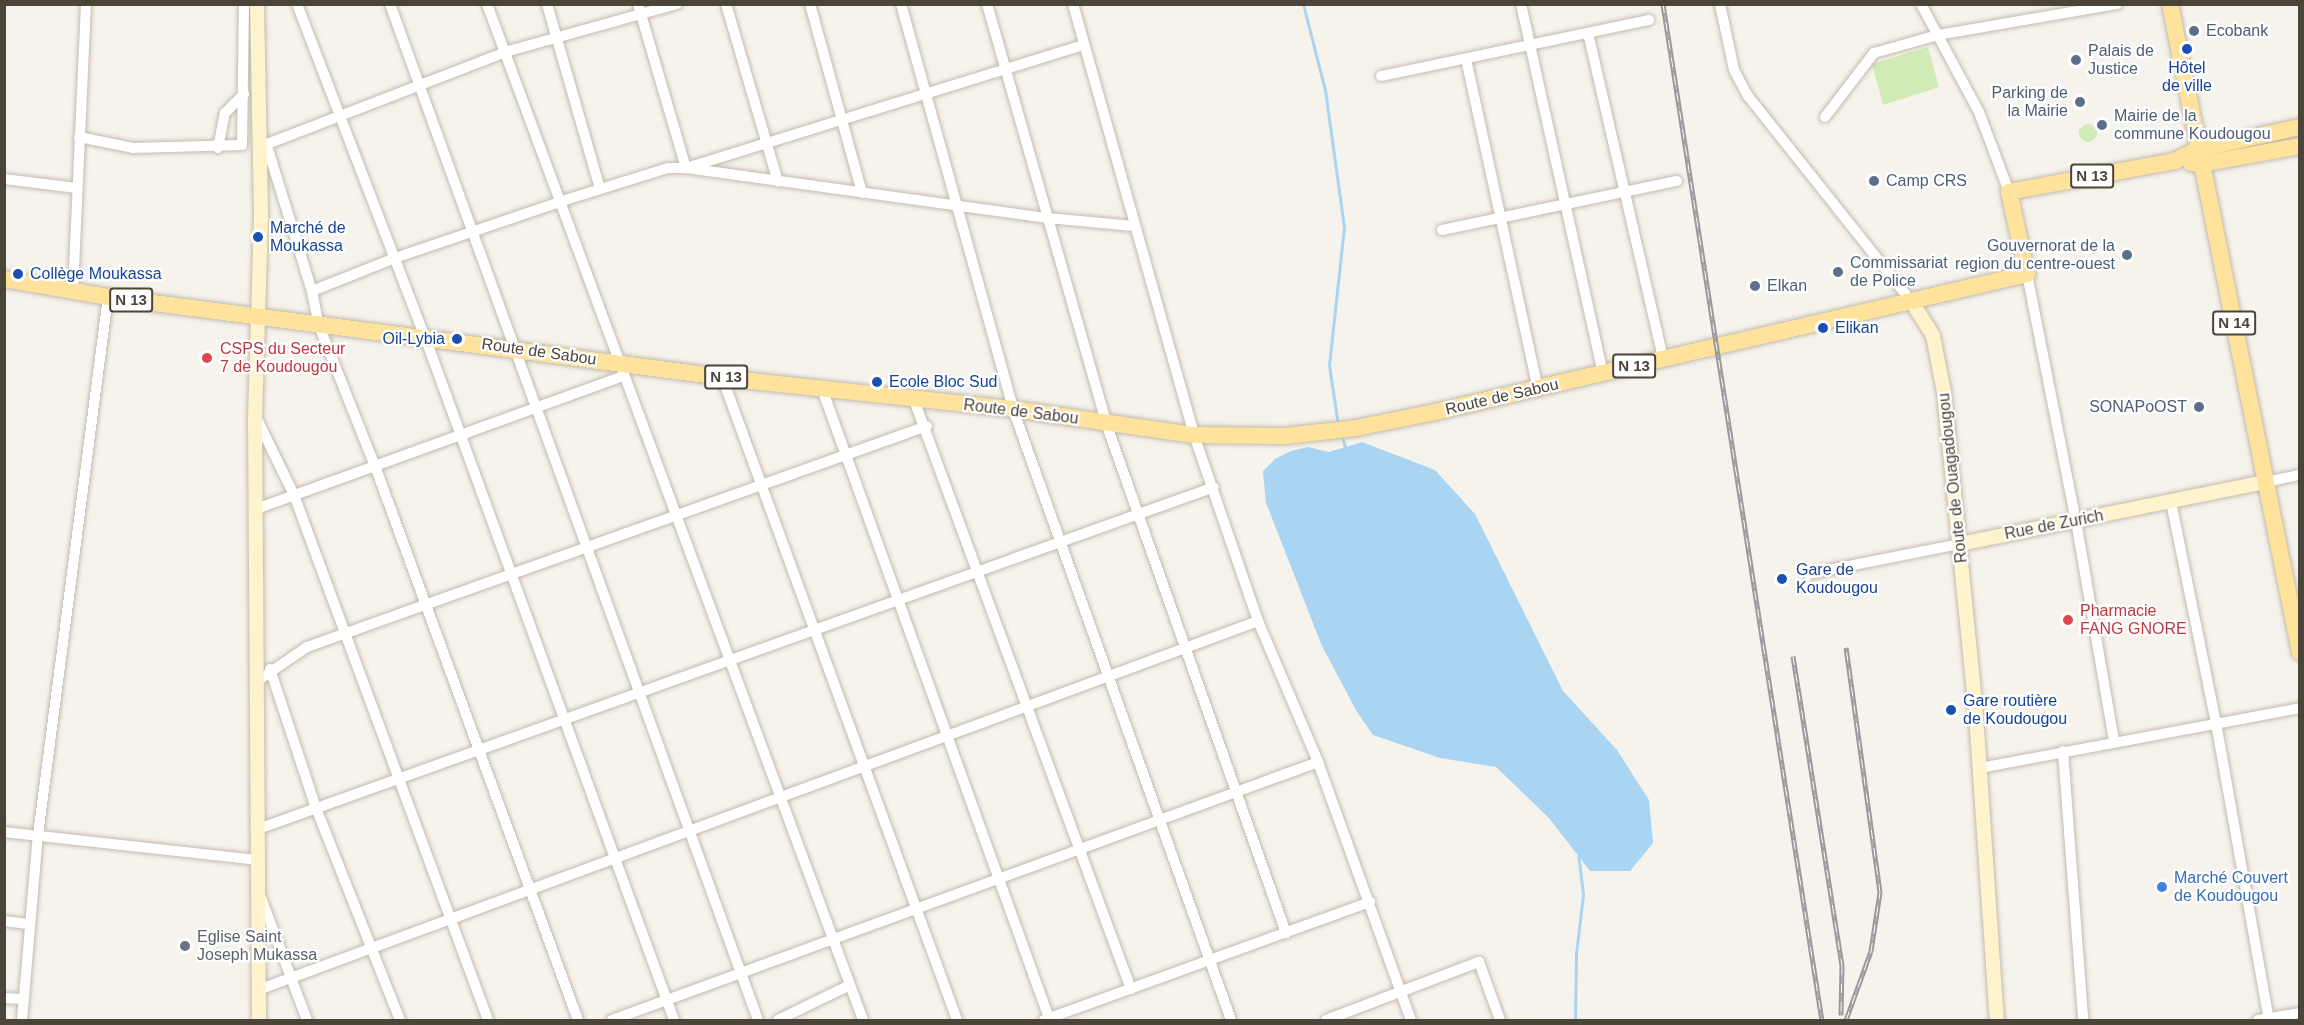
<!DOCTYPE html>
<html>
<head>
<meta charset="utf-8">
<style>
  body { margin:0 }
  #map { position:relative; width:2304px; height:1025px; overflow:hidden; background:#f6f3ec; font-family:Helvetica,sans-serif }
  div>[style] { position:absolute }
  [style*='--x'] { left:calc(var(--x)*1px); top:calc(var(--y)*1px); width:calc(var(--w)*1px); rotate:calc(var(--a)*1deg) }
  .green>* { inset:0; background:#d2eab5 }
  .round { border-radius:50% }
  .water>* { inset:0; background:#a9d4f2 }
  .stream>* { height:3px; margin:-1.5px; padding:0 1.5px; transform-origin:1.5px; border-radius:1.5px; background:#a9d4f2 }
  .roads { filter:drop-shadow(0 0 2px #c2bbae) drop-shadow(0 0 2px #c2bbae) }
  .street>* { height:10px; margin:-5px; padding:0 5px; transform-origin:5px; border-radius:5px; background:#fff }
  .secondary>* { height:14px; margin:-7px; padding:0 7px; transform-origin:7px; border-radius:7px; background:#fff3cd }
  .primary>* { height:16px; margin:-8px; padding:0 8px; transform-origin:8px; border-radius:8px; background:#ffe39c }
  .rail>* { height:5px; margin-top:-2.5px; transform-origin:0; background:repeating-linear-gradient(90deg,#fff 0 9px,#9a9a9a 0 18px); box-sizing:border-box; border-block:2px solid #9a9a9a }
  .dots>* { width:16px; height:16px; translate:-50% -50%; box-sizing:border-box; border:3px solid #fff; border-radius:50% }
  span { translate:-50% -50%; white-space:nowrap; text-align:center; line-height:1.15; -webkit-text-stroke:4.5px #fff; paint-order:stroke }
  .shield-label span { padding:2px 4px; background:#fff; border:2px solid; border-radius:4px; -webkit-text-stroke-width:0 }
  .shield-label { font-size:15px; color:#4b4439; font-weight:700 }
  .service-label { font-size:16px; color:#4e5e75 }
  .left { translate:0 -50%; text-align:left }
  .right { translate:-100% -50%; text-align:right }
  .transit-label { font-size:16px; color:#164399 }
  .health-label { font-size:16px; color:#be3a42 }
  .street-label { font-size:16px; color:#4b4439 }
  .shop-label { font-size:16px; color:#366cbe }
  .worship-label { font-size:16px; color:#5b616d }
  .frame { position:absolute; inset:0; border:6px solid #4b4439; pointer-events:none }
</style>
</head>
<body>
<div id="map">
  <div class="green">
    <i style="clip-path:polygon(1928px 47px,1939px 87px,1883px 105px,1872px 64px)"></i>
    <i class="round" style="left:2079px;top:124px;width:18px;height:18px"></i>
  </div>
  <div class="water">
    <i style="clip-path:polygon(1362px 442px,1435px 470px,1475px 514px,1563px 691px,1617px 750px,1649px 800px,1653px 843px,1630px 871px,1590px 871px,1549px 818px,1496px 767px,1440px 758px,1373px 735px,1357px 712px,1322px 646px,1266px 503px,1263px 471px,1275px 459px,1291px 451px,1308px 447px,1329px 452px)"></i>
  </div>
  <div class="stream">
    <i style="--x:1303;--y:4;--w:89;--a:75.7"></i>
    <i style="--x:1325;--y:90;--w:138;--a:82.1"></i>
    <i style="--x:1344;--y:227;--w:139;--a:96.2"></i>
    <i style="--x:1329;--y:365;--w:61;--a:81.5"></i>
    <i style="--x:1341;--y:434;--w:14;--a:73"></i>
    <i style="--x:1575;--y:1020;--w:66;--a:-89.1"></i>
    <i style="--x:1576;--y:954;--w:60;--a:-83.3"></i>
    <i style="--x:1583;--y:894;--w:38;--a:-97"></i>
  </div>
  <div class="roads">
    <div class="street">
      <i style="--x:297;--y:4;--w:357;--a:69"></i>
      <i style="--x:425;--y:337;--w:727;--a:69.97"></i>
      <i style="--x:390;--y:4;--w:1081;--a:70.09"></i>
      <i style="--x:487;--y:4;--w:1083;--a:69.69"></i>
      <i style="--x:547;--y:4;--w:192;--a:74"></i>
      <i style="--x:638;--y:4;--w:171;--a:73.7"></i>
      <i style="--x:686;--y:168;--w:365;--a:7.9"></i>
      <i style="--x:1048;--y:218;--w:86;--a:5.3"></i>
      <i style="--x:726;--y:4;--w:185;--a:73.7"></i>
      <i style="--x:810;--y:4;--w:196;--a:74.6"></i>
      <i style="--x:901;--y:4;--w:420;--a:74.5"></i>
      <i style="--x:1013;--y:409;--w:649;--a:70.36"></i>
      <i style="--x:987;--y:4;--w:436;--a:74.1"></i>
      <i style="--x:1106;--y:423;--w:541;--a:70.56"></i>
      <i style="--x:1073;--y:4;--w:448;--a:74.3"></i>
      <i style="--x:1194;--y:435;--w:197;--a:71"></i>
      <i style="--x:1258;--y:621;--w:153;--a:66.9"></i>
      <i style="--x:1318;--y:762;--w:274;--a:70.2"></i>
      <i style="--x:1521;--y:4;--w:378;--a:77.5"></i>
      <i style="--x:1720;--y:4;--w:67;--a:78"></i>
      <i style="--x:1734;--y:70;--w:30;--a:62"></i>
      <i style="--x:1748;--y:96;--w:263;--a:51.5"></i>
      <i style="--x:1921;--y:4;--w:123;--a:61.8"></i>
      <i style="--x:1979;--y:112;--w:85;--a:69.4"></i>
      <i style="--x:1588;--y:33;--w:335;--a:77"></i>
      <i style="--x:1466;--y:59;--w:338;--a:77.7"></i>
      <i style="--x:1381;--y:76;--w:274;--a:-11.8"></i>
      <i style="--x:1825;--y:117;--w:81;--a:-52.6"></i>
      <i style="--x:1874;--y:53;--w:66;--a:-15.7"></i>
      <i style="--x:1938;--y:35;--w:182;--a:-9.8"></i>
      <i style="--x:79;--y:137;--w:55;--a:11.5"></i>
      <i style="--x:133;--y:148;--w:109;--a:-1.6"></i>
      <i style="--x:242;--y:145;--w:141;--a:-89.2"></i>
      <i style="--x:262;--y:146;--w:261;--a:-21.1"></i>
      <i style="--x:505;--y:52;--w:179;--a:-15.6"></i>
      <i style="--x:267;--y:146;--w:152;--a:72.8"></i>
      <i style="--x:312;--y:291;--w:33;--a:79"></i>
      <i style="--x:318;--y:323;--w:154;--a:68.3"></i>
      <i style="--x:375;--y:466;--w:590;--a:69.88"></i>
      <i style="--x:218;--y:148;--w:36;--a:-79"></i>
      <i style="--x:225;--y:113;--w:27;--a:-45"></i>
      <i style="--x:4;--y:179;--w:73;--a:7.1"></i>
      <i style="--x:1442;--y:230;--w:240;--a:-11.8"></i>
      <i style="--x:2027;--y:274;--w:252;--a:78.8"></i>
      <i style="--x:2076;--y:521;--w:224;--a:80.2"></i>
      <i style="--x:73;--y:290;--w:286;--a:-87.4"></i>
      <i style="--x:312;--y:291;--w:89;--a:-21.7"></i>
      <i style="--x:395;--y:258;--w:176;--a:-18.8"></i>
      <i style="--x:562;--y:201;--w:111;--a:-17.3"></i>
      <i style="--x:668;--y:168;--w:18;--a:0"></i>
      <i style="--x:686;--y:168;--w:416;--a:-17.2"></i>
      <i style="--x:722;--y:377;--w:685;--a:69.92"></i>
      <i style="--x:821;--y:386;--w:672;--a:70.16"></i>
      <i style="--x:914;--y:400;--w:628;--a:69.78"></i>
      <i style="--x:256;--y:417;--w:87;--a:64"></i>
      <i style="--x:294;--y:495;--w:560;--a:69.72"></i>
      <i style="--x:2266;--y:482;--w:35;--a:-12"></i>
      <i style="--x:2171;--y:502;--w:226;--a:78.5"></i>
      <i style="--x:2216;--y:723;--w:302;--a:79.9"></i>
      <i style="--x:256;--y:509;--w:391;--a:-19.9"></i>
      <i style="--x:1808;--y:574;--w:155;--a:-11.2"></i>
      <i style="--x:270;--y:669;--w:146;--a:71.7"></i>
      <i style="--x:316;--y:808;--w:228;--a:68.4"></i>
      <i style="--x:256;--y:682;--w:62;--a:-34.5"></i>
      <i style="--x:307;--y:647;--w:658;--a:-19.62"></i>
      <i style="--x:2063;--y:751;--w:270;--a:85.7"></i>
      <i style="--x:1980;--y:768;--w:326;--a:-10.6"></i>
      <i style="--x:258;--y:829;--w:1015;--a:-19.68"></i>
      <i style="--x:4;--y:832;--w:256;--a:6.3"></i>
      <i style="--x:260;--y:895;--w:134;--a:69.4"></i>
      <i style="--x:4;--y:921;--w:26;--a:7"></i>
      <i style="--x:258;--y:990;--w:1066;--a:-20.25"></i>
      <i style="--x:4;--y:998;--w:20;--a:3"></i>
      <i style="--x:22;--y:1020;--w:186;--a:-85.1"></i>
      <i style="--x:38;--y:835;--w:543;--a:-82.59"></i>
      <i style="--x:612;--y:1020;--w:752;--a:-20.07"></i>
      <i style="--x:778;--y:1020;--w:80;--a:-25.9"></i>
      <i style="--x:1044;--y:1020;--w:347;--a:-19.9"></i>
      <i style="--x:1326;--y:1020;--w:164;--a:-20.8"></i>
      <i style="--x:1479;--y:962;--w:62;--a:70.1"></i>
      <i style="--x:2258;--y:1020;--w:43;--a:-9.5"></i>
    </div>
    <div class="secondary">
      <i style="--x:257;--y:4;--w:213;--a:88.9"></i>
      <i style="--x:261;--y:217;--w:200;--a:91.7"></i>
      <i style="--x:255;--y:417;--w:603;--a:89.62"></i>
      <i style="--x:1912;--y:302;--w:40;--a:58"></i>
      <i style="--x:1933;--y:336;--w:57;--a:78.9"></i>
      <i style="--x:1944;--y:392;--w:310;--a:84.3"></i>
      <i style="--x:1975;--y:700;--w:321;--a:86.1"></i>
      <i style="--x:1960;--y:544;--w:312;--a:-11.5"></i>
    </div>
    <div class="primary">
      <i style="--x:2170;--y:4;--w:661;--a:78.66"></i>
      <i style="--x:2191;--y:163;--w:11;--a:5"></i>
      <i style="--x:2202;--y:164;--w:100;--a:-10.4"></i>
      <i style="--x:4;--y:279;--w:106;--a:9.8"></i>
      <i style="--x:108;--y:297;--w:658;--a:7.43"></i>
      <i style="--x:760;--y:382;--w:254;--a:6.1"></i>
      <i style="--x:1013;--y:409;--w:183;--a:8.2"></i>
      <i style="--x:1194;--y:435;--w:91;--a:0.6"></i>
      <i style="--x:1285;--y:436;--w:71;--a:-6.4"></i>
      <i style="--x:1356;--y:428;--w:81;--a:-11.4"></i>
      <i style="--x:1435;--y:412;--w:608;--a:-13.12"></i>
      <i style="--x:2027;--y:274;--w:84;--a:-102.4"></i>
      <i style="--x:2009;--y:192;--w:169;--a:-10.6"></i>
      <i style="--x:2175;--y:161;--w:27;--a:-27"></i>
      <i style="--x:2199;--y:149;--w:103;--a:-12.3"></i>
    </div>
  </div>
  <div class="rail">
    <i style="--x:1663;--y:4;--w:1028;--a:81.11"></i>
    <i style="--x:1793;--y:656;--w:314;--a:81"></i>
    <i style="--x:1842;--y:966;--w:49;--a:91.2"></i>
    <i style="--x:1846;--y:1020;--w:73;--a:-70.1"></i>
    <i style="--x:1871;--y:951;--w:60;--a:-81.3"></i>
    <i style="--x:1880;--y:892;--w:247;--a:-97.9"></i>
  </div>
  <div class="dots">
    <i style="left:2194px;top:31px;background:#5c6f8a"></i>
    <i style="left:2187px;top:49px;background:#1a4fb4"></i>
    <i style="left:2076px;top:60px;background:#5c6f8a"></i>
    <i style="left:2080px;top:102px;background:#5c6f8a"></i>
    <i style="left:2102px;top:125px;background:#5c6f8a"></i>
    <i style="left:1874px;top:181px;background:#5c6f8a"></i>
    <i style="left:258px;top:237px;background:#1a4fb4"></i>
    <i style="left:2127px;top:255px;background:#5c6f8a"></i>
    <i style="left:1838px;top:272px;background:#5c6f8a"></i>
    <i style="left:18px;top:274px;background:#1a4fb4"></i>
    <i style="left:1755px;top:286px;background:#5c6f8a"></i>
    <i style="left:1823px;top:328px;background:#1a4fb4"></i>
    <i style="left:457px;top:339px;background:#1a4fb4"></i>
    <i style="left:207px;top:358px;background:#e0444e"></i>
    <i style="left:877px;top:382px;background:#1a4fb4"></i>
    <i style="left:2199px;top:407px;background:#5c6f8a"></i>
    <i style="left:1782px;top:579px;background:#1a4fb4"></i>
    <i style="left:2068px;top:620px;background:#e0444e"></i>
    <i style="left:1951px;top:710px;background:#1a4fb4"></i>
    <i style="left:2162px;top:887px;background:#3f7fe0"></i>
    <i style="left:185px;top:946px;background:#6b7280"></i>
  </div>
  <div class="shield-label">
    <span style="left:2092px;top:176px">N 13</span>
    <span style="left:131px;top:300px">N 13</span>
    <span style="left:2234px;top:323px">N 14</span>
    <span style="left:1634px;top:366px">N 13</span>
    <span style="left:726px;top:377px">N 13</span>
  </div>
  <div class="service-label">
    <span class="left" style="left:2206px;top:31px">Ecobank</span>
    <span class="left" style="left:2088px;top:60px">Palais de<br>Justice</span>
    <span class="right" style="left:2068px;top:102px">Parking de<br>la Mairie</span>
    <span class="left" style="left:2114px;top:125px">Mairie de la<br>commune Koudougou</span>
    <span class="left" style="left:1886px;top:181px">Camp CRS</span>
    <span class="right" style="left:2115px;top:255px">Gouvernorat de la<br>region du centre-ouest</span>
    <span class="left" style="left:1850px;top:272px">Commissariat<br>de Police</span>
    <span class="left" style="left:1767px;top:286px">Elkan</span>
    <span class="right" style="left:2187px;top:407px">SONAPoOST</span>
  </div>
  <div class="transit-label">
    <span style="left:2187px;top:77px">Hôtel<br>de ville</span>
    <span class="left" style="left:270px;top:237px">Marché de<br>Moukassa</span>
    <span class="left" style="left:30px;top:274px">Collège Moukassa</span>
    <span class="left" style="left:1835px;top:328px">Elikan</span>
    <span class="right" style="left:445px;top:339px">Oil-Lybia</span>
    <span class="left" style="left:889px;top:382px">Ecole Bloc Sud</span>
    <span class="left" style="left:1796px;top:579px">Gare de<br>Koudougou</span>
    <span class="left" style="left:1963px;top:710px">Gare routière<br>de Koudougou</span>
  </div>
  <div class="health-label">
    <span class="left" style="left:220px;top:358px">CSPS du Secteur<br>7 de Koudougou</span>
    <span class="left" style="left:2080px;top:620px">Pharmacie<br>FANG GNORE</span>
  </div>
  <div class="street-label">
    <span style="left:539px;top:352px;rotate:8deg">Route de Sabou</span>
    <span style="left:1502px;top:397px;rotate:-13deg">Route de Sabou</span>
    <span style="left:1021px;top:412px;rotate:7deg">Route de Sabou</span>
    <span style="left:1953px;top:478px;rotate:-96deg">Route de Ouagadougou</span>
    <span style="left:2054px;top:525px;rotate:-11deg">Rue de Zurich</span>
  </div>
  <div class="shop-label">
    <span class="left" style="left:2174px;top:887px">Marché Couvert<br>de Koudougou</span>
  </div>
  <div class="worship-label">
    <span class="left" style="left:197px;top:946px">Eglise Saint<br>Joseph Mukassa</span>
  </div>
  <div class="frame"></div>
</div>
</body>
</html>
